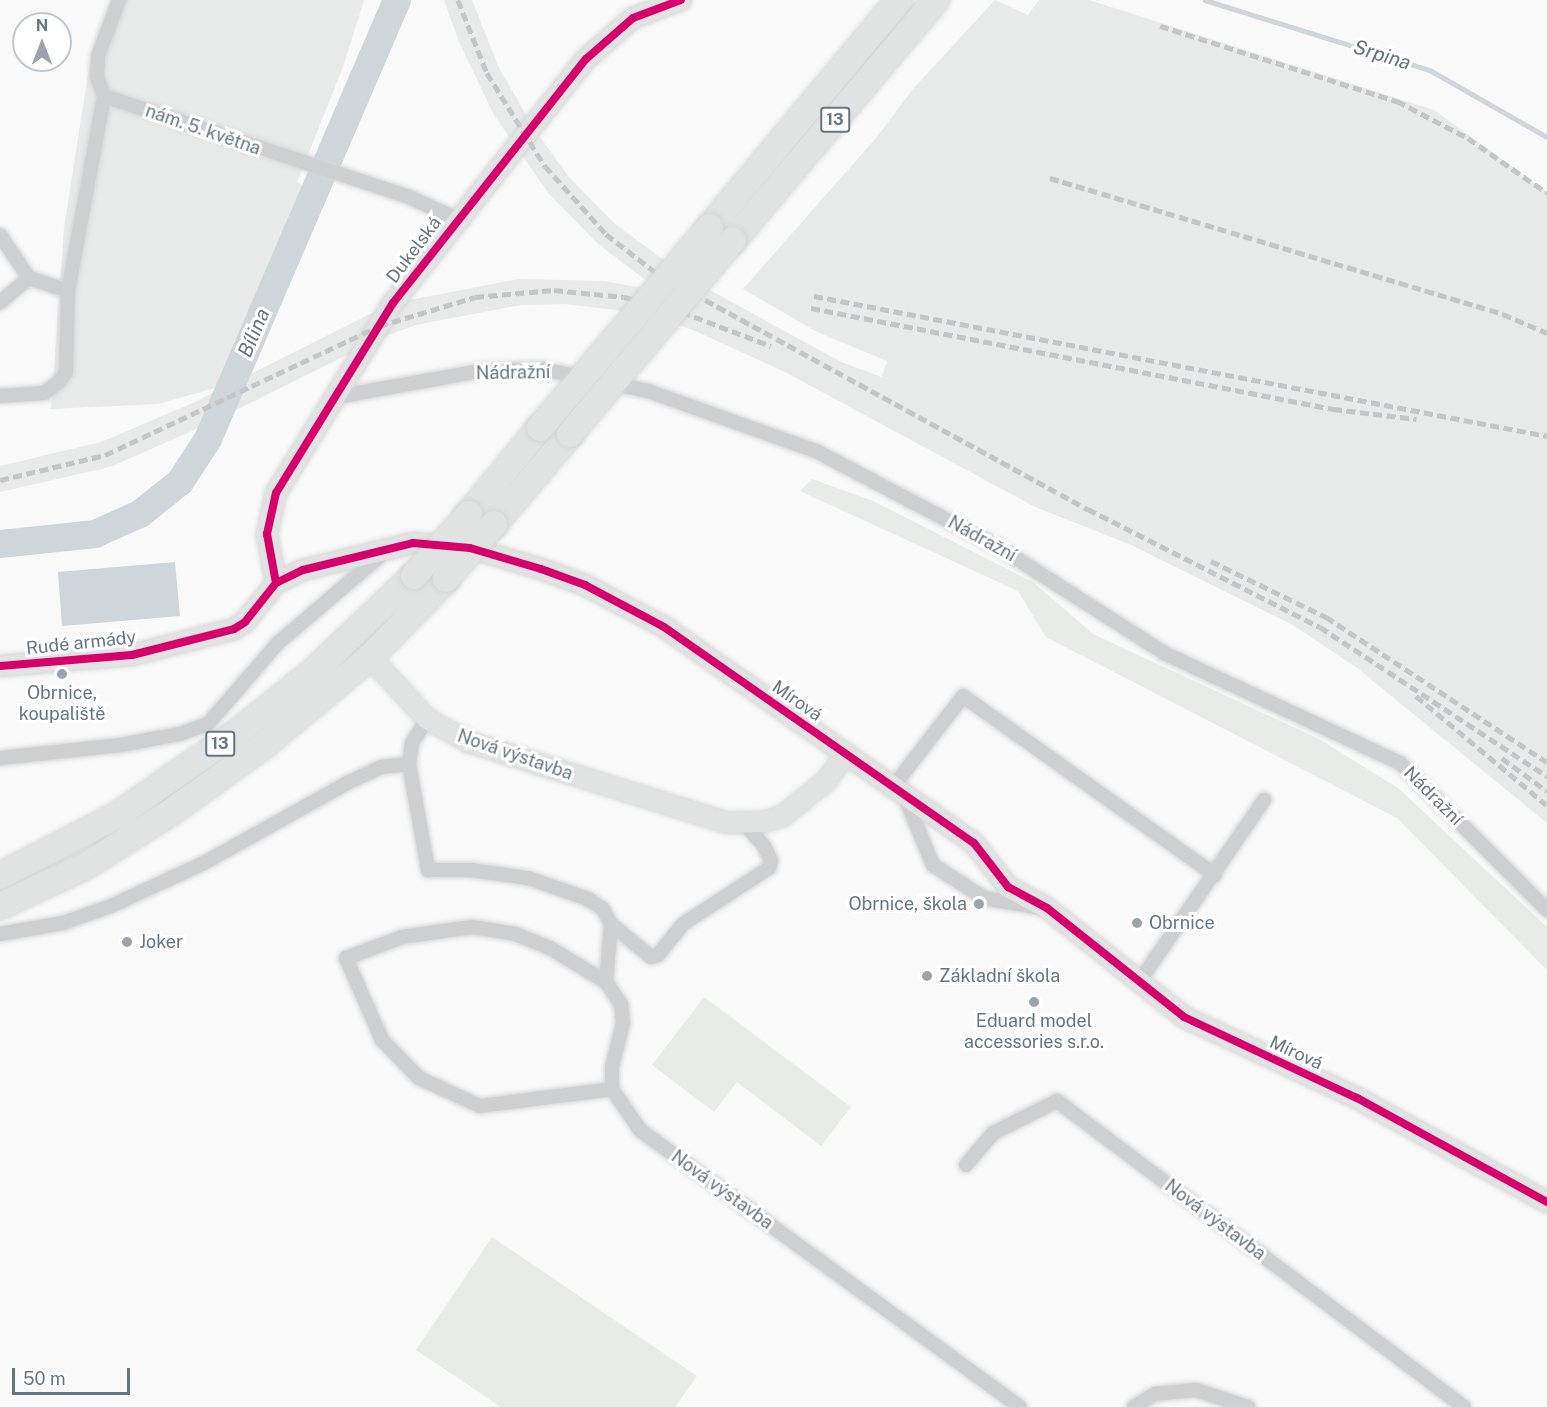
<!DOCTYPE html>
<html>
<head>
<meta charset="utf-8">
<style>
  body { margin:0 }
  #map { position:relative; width:1547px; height:1407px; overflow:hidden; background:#f9f9f9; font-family:"Public Sans",sans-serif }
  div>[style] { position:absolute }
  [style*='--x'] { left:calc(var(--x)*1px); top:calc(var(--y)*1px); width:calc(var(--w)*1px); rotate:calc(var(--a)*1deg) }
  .built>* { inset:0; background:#e8e9e9 }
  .green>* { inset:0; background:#e8ebe6 }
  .water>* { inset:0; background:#ced6d9 }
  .stream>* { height:4.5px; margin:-2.25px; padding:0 2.25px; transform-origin:2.25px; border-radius:2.25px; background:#ced6d9 }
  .river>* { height:28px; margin:-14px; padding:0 14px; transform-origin:14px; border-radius:14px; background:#ced6d9 }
  .roads { filter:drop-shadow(0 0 2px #d5d6d7) drop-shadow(0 0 2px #d5d6d7) }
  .street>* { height:14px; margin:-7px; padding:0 7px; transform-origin:7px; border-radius:7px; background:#cecfd0 }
  .secondary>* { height:20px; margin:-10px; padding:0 10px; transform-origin:10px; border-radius:10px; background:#e1e2e2 }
  .highway>* { height:26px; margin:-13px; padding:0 13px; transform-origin:13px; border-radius:13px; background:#e1e2e2 }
  .rail>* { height:4.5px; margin-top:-2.25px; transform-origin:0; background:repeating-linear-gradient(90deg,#c3c5c6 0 9px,transparent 0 13.5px) }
  .bridges { filter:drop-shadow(0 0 2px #d5d6d6) drop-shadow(0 0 2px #d5d6d6) }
  .highway-bridge>* { height:26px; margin:-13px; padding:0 13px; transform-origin:13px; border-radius:13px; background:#e1e2e2 }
  .cycleway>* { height:8px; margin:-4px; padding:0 4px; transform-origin:4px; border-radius:4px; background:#d6006c }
  .dots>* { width:16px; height:16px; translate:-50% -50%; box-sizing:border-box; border:3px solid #fff; border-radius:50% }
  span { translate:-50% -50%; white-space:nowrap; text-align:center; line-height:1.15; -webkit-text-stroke:6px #fff; paint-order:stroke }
  .shield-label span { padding:2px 4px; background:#fff; border:2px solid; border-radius:4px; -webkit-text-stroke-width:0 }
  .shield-label { font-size:16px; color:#657683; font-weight:700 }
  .street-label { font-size:18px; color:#657683 }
  .poi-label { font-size:18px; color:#657683 }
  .right { translate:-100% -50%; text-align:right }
  .left { translate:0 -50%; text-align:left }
  .water-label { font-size:20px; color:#60757c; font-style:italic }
  .north { position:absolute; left:12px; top:12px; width:60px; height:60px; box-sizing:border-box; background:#fff; border:2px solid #c1c8cd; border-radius:50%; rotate:0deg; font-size:16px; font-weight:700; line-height:24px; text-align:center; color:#657683 }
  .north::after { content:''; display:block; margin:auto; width:21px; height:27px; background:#99a4ac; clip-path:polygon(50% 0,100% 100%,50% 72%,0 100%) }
  .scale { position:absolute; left:12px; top:1368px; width:118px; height:27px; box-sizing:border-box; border:3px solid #657683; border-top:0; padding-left:8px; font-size:18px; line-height:21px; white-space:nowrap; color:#657683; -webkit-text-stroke:4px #fff; paint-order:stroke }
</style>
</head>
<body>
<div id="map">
  <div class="built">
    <i style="clip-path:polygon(111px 0,364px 0,343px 67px,297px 182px,311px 191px,222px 386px,158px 404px,51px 409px,64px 228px,91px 55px)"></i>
    <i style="clip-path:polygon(444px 0,472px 0,499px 68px,535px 130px,569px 177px,615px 224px,688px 278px,841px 362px,882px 377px,887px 361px,817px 332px,743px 289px,876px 138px,912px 90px,995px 0,1028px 15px,1039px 0,1089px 0,1434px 110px,1547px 192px,1547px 823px,1357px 668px,1293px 625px,1129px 544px,1035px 507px,787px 373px,693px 330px,640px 313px,565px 304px,521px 305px,416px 325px,383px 337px,206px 425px,110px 467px,0 492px,0 466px,101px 442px,195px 402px,372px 313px,409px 300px,519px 279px,604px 281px,660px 291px,597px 243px,549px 194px,494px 115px,459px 42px)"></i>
  </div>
  <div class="green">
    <i style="clip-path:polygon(812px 479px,873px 501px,1033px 582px,1093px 634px,1319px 739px,1398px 788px,1547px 927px,1547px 970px,1397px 818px,1046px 637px,1018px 591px,800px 491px)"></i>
    <i style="clip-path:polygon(704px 997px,851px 1107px,821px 1146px,737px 1082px,714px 1112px,652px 1065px)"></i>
    <i style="clip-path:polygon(492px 1237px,697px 1376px,675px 1407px,501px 1407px,416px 1350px)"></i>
  </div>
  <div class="water">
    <i style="clip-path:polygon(175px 562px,180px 616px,62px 626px,58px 572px)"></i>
  </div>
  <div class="stream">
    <i style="--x:1205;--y:0;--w:236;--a:17.3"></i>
    <i style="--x:1430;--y:70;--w:135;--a:29.8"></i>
  </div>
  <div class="river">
    <i style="--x:0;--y:544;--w:96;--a:-6"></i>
    <i style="--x:95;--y:534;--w:49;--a:-24"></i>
    <i style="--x:140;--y:514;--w:51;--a:-38.7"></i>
    <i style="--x:180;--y:482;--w:51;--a:-56.9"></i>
    <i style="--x:208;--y:439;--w:478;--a:-66.7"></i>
  </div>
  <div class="roads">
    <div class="street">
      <i style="--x:104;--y:96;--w:319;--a:18.3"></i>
      <i style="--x:407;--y:196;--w:55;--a:24.7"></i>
      <i style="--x:0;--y:235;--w:52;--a:56"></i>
      <i style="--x:29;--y:278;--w:38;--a:140"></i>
      <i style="--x:29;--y:278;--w:41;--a:18.4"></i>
      <i style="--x:610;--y:383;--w:39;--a:12"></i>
      <i style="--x:648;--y:391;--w:178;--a:19.7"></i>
      <i style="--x:816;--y:451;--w:208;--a:27.8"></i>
      <i style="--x:1000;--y:548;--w:195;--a:32.6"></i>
      <i style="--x:1164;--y:653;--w:260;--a:25"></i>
      <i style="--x:1400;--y:763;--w:208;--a:45"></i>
      <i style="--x:0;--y:396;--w:44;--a:-3.9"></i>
      <i style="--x:44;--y:393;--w:19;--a:-36"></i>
      <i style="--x:59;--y:382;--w:12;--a:-55"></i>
      <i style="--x:66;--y:372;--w:81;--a:-88.6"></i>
      <i style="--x:68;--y:291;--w:198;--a:-79.5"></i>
      <i style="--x:104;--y:96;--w:20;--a:-110"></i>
      <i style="--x:97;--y:77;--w:21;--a:-87"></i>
      <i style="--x:98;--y:56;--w:60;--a:-69.4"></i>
      <i style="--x:336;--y:397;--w:147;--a:-10.2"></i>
      <i style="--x:481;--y:371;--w:61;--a:-1.9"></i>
      <i style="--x:542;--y:369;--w:45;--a:11.6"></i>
      <i style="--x:427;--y:719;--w:28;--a:122"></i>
      <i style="--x:412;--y:743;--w:21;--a:98"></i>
      <i style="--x:409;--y:764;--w:108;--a:79.8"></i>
      <i style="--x:428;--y:870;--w:43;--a:0"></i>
      <i style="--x:471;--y:870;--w:58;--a:8"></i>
      <i style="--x:528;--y:878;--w:64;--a:19.3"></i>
      <i style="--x:588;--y:899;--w:18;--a:34"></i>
      <i style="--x:603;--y:909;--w:17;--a:62"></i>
      <i style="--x:611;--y:924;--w:58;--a:94.9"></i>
      <i style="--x:606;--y:982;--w:27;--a:56"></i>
      <i style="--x:621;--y:1004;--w:19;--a:84"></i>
      <i style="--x:623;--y:1023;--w:45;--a:104"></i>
      <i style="--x:612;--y:1067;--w:22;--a:90"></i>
      <i style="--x:612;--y:1089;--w:50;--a:55.7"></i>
      <i style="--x:640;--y:1130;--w:470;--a:36.1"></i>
      <i style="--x:0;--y:758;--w:122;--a:-6.1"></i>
      <i style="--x:121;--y:745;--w:60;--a:-10.6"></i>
      <i style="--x:180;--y:734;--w:30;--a:-20"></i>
      <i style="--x:208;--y:724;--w:107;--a:-49.2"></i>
      <i style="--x:278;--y:643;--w:143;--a:-40.5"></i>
      <i style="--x:892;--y:788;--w:116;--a:-52.3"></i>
      <i style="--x:963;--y:696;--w:309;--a:35.4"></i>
      <i style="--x:904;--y:795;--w:76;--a:67.5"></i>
      <i style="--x:933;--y:865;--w:61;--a:32.9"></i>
      <i style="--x:984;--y:898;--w:59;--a:9.8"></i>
      <i style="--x:611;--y:924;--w:52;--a:39.5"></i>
      <i style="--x:651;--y:957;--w:7;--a:-16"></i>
      <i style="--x:658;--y:955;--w:40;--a:-51"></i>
      <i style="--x:683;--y:924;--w:103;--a:-33.1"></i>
      <i style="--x:769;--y:868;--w:8;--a:-76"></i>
      <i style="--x:771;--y:860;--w:16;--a:-117"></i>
      <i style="--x:764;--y:846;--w:29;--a:-131"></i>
      <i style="--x:0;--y:934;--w:64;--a:-9.9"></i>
      <i style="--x:63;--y:923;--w:51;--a:-19.5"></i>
      <i style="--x:111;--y:906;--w:102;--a:-24.8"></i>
      <i style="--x:204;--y:863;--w:164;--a:-29.2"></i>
      <i style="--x:347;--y:783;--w:38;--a:-25"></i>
      <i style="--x:381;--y:767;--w:28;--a:-6"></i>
      <i style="--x:606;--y:982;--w:66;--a:-148.7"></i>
      <i style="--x:550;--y:948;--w:37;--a:-158"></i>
      <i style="--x:516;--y:934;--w:45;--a:-171"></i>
      <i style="--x:472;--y:927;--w:71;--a:171.9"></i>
      <i style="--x:402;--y:937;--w:60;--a:159.4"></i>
      <i style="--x:346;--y:958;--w:90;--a:66.3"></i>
      <i style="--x:382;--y:1040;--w:53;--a:45.8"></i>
      <i style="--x:419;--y:1078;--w:67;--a:24.7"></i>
      <i style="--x:480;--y:1106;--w:133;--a:-7.3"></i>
      <i style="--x:1139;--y:982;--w:221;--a:-55.5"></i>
      <i style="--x:966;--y:1165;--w:42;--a:-49.8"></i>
      <i style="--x:993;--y:1133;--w:72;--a:-26.6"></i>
      <i style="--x:1057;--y:1101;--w:509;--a:36.94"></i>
      <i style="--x:1134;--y:1407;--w:25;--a:-32"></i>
      <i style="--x:1155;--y:1394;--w:41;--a:-5.6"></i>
      <i style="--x:1196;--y:1390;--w:55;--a:18.1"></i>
    </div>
    <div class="secondary">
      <i style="--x:276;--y:583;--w:50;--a:-100.4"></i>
      <i style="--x:267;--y:534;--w:42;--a:-77.6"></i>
      <i style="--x:276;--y:493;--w:223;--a:-58.4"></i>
      <i style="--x:393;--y:303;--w:311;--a:-51.7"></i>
      <i style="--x:586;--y:59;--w:62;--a:-41.1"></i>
      <i style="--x:633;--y:18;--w:51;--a:-20.6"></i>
      <i style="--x:370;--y:657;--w:84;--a:47.4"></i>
      <i style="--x:427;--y:719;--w:48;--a:28.7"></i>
      <i style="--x:469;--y:742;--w:271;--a:17.4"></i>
      <i style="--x:728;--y:823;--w:36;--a:-2"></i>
      <i style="--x:764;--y:822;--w:20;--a:-18"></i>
      <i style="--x:783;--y:816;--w:55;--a:-39.1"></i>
      <i style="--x:826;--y:781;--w:34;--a:-53"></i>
      <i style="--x:0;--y:666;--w:132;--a:-4.8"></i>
      <i style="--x:132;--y:655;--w:105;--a:-14.3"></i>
      <i style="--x:234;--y:629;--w:13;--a:-32"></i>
      <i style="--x:245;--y:622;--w:50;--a:-51.5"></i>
      <i style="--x:276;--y:583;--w:30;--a:-26"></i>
      <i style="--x:303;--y:570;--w:113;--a:-13.8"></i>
      <i style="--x:413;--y:543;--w:57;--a:5"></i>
      <i style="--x:470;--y:548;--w:74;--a:16.5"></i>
      <i style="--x:541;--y:569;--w:47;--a:20"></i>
      <i style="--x:585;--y:585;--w:89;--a:28"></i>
      <i style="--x:664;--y:627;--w:378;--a:34.9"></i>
      <i style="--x:974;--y:843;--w:56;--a:52.3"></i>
      <i style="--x:1008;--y:887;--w:44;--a:28.3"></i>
      <i style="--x:1047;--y:908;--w:175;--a:38.5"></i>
      <i style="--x:1184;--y:1017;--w:191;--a:25.1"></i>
      <i style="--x:1357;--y:1098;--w:217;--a:28.7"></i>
    </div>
    <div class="highway">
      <i style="--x:710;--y:227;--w:295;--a:-50.2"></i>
      <i style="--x:733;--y:240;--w:314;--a:-49.8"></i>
      <i style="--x:469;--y:514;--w:112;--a:-50.5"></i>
      <i style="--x:494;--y:524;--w:118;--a:-49.8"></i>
      <i style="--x:0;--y:876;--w:133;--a:-27.3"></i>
      <i style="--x:118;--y:815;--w:146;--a:-34.7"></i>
      <i style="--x:238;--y:732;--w:95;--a:-38.6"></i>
      <i style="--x:312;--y:673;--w:141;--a:-43.6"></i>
      <i style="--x:0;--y:906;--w:96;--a:-25.2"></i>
      <i style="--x:87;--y:865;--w:103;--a:-32.3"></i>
      <i style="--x:174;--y:810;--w:111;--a:-35.8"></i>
      <i style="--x:264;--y:745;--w:138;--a:-39.7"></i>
      <i style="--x:370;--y:657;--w:109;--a:-45.7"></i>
    </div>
  </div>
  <div class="rail">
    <i style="--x:458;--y:0;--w:79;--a:68.3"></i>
    <i style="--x:487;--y:73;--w:110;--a:58.1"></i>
    <i style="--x:545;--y:166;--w:91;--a:48.1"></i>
    <i style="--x:606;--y:234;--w:66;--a:37.6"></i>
    <i style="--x:658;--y:274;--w:490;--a:28.7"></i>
    <i style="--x:1088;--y:509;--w:260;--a:27"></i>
    <i style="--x:1320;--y:627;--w:272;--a:33.3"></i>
    <i style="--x:1160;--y:26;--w:249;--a:17.6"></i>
    <i style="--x:1397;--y:101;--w:80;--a:27.5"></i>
    <i style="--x:1468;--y:138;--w:96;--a:34.8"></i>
    <i style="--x:1050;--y:178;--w:473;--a:16.7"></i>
    <i style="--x:1503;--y:314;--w:48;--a:23.4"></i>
    <i style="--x:814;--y:296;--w:746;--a:10.81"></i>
    <i style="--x:811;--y:308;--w:532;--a:10.95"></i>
    <i style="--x:1333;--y:409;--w:84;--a:6.9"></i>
    <i style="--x:0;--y:480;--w:108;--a:-13.4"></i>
    <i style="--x:105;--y:455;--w:303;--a:-25.2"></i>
    <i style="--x:379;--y:326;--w:100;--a:-16.8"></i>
    <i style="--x:475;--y:297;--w:79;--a:-5.1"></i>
    <i style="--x:554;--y:290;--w:70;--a:5.7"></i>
    <i style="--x:624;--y:297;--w:46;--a:12.5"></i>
    <i style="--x:669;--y:307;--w:109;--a:20.9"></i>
    <i style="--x:1211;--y:561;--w:128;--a:26"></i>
    <i style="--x:1326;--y:617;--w:264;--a:33.3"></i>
    <i style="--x:1416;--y:696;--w:170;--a:39.8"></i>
    <i style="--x:1502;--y:758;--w:56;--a:36.3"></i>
  </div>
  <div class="bridges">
    <div class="highway-bridge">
      <i style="--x:540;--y:428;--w:263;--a:-49.8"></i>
      <i style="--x:570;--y:434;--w:253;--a:-50"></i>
      <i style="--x:414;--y:576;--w:83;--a:-48.4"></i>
      <i style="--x:446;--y:579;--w:73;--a:-48.9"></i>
    </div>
  </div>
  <div class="cycleway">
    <i style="--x:276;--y:583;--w:50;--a:-100.4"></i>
    <i style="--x:267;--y:534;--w:42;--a:-77.6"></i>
    <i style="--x:276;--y:493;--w:223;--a:-58.4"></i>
    <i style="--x:393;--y:303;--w:311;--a:-51.7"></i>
    <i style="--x:586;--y:59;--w:62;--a:-41.1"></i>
    <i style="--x:633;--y:18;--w:51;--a:-20.6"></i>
    <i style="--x:0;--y:666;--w:132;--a:-4.8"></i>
    <i style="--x:132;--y:655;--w:105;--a:-14.3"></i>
    <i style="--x:234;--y:629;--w:13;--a:-32"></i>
    <i style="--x:245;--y:622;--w:50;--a:-51.5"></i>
    <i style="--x:276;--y:583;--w:30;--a:-26"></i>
    <i style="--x:303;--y:570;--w:113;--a:-13.8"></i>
    <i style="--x:413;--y:543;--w:57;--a:5"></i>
    <i style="--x:470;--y:548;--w:74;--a:16.5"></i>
    <i style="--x:541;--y:569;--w:47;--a:20"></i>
    <i style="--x:585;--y:585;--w:89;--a:28"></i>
    <i style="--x:664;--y:627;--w:378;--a:34.9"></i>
    <i style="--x:974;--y:843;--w:56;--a:52.3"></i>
    <i style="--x:1008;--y:887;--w:44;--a:28.3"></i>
    <i style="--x:1047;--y:908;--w:175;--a:38.5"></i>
    <i style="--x:1184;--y:1017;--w:191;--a:25.1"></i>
    <i style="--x:1357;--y:1098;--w:217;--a:28.7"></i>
  </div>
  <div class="dots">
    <i style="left:62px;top:674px;background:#99a4ac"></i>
    <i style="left:979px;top:904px;background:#99a4ac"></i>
    <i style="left:1137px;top:923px;background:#99a4ac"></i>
    <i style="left:127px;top:942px;background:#99a4ac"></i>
    <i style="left:927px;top:976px;background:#99a4ac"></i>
    <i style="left:1034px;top:1002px;background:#99a4ac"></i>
  </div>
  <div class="shield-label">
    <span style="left:835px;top:120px">13</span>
    <span style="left:220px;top:744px">13</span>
  </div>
  <div class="street-label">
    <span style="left:203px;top:130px;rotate:19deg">nám. 5. května</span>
    <span style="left:414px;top:250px;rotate:-53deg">Dukelská</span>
    <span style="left:513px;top:373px;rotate:-1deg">Nádražní</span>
    <span style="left:982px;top:539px;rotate:29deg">Nádražní</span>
    <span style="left:81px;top:643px;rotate:-6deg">Rudé armády</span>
    <span style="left:797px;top:701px;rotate:35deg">Mírová</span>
    <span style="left:515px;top:755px;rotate:19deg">Nová výstavba</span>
    <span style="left:1433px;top:796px;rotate:45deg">Nádražní</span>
    <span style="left:1296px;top:1053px;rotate:25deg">Mírová</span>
    <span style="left:722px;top:1190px;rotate:36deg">Nová výstavba</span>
    <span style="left:1215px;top:1220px;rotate:37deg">Nová výstavba</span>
  </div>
  <div class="poi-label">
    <span style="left:62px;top:704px">Obrnice,<br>koupaliště</span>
    <span class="right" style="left:967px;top:904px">Obrnice, škola</span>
    <span class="left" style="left:1149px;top:923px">Obrnice</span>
    <span class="left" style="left:139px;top:942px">Joker</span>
    <span class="left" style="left:939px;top:976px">Základní škola</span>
    <span style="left:1034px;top:1032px">Eduard model<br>accessories s.r.o.</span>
  </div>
  <div class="water-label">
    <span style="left:1382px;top:55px;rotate:17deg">Srpina</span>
    <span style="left:254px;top:333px;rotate:-67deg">Bílina</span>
  </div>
  <div class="north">N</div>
  <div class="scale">50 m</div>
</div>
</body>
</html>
